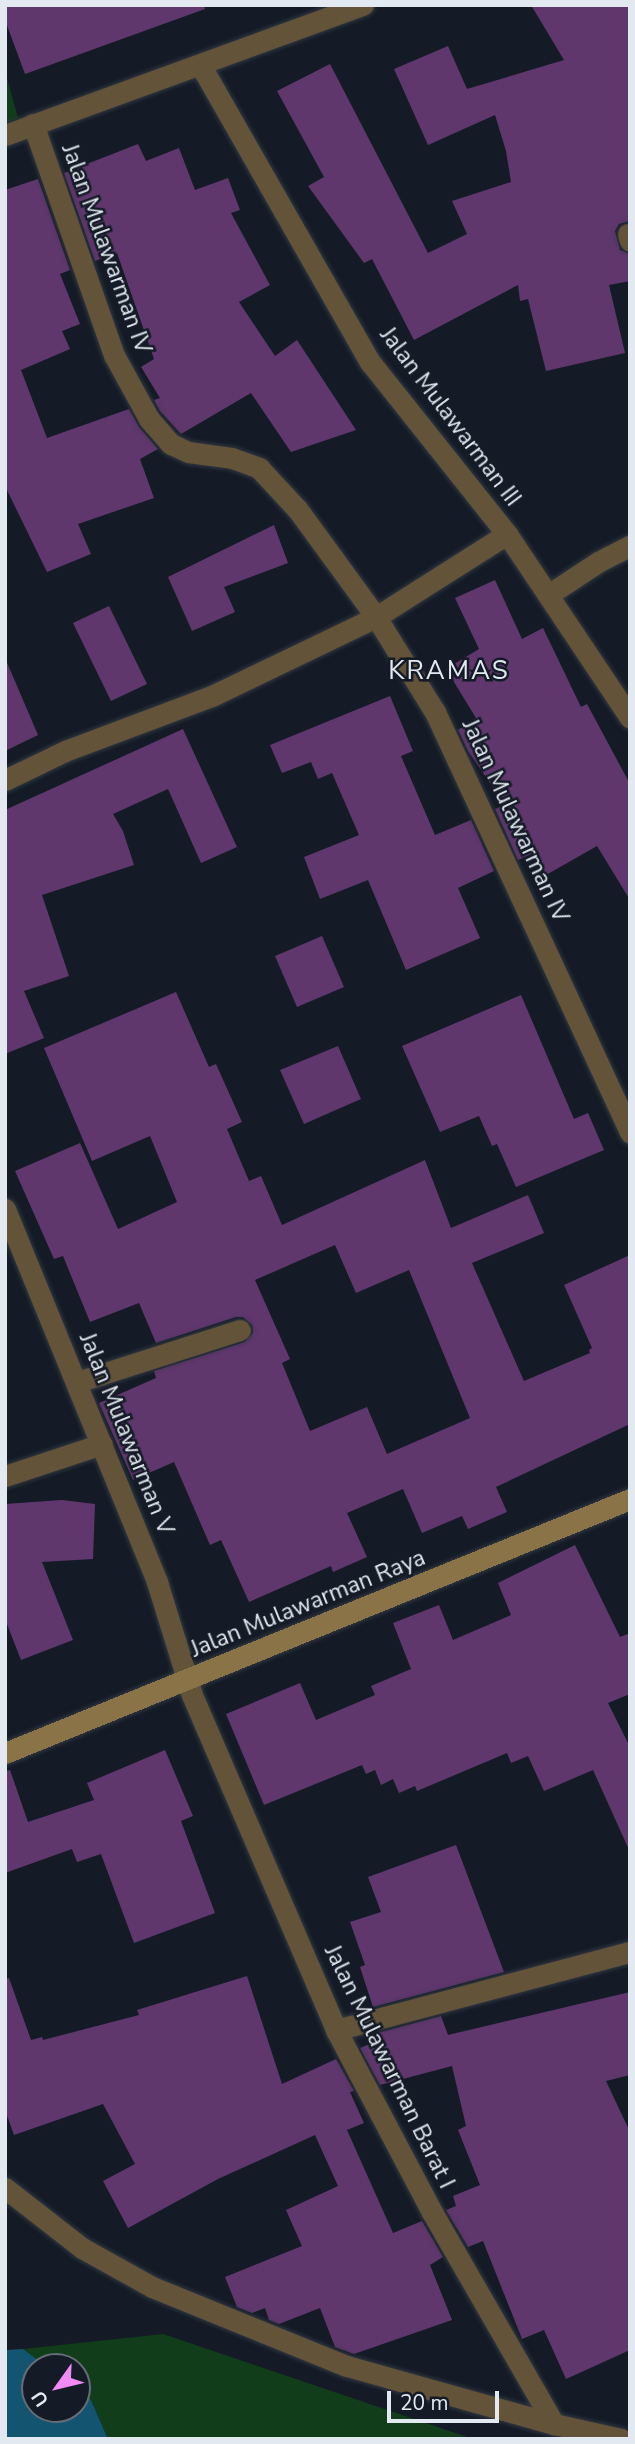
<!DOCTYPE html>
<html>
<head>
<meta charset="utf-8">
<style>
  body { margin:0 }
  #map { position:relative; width:635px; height:2444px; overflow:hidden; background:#141b26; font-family:"Nunito Sans",sans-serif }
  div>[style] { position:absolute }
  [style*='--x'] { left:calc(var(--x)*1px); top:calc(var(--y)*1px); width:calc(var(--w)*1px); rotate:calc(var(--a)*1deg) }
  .green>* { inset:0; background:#113d1a }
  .water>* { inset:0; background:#135471 }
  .building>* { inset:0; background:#5f376d }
  .roads { filter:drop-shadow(0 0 2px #313842) drop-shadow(0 0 2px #313842) }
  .street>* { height:21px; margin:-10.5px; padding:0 10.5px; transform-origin:10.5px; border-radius:10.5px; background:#625339 }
  .secondary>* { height:21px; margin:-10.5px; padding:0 10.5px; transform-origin:10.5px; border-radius:10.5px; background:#8b7348 }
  span { translate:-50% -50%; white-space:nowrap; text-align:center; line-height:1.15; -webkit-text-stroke:5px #141b26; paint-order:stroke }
  .street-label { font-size:23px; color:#e3e9f0 }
  .quarter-label { font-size:26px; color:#e3e9f0; letter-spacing:2px }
  .frame { position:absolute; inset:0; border:7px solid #e3e9f0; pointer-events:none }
  .north { position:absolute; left:21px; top:2353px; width:70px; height:70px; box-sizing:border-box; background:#141b26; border:2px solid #676d77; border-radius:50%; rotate:236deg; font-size:19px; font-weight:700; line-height:28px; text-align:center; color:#e3e9f0 }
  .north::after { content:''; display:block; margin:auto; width:24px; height:32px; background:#f08bf6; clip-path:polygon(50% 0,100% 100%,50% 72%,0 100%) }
  .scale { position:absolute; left:387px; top:2391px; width:112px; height:32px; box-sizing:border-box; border:4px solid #e3e9f0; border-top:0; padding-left:9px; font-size:21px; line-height:24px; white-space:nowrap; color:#e3e9f0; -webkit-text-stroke:5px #141b26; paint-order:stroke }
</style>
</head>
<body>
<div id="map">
  <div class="green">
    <i style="clip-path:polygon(5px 71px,18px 118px,5px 123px)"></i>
    <i style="clip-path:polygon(163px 2334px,473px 2439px,108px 2439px,90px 2398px,77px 2388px,77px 2367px,48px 2367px,23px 2349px)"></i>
  </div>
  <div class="water">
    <i style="clip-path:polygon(23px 2349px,48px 2367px,35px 2367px,35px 2409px,77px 2409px,77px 2388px,90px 2398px,108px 2439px,5px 2439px,5px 2350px)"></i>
  </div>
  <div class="building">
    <i style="clip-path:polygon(5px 5px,204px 5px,205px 9px,25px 74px,5px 20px)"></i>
    <i style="clip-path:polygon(531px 5px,630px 5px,630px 221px,619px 224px,615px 231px,620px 250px,630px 254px,630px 281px,609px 285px,625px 353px,546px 371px,528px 299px,520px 301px,518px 285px,414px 340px,372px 259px,364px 263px,308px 186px,324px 177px,277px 91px,330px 64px,428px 253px,467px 234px,452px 201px,511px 182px,506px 151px,495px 115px,428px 145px,394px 69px,448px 46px,467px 89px,564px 60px)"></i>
    <i style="clip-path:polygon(138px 144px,146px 161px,179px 148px,195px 190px,228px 178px,240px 210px,231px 213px,270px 285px,239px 302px,275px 356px,297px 340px,356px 430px,291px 452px,251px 393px,181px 434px,160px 411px,154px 400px,160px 398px,141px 367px,154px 359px,117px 253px,95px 261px,64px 173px)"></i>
    <i style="clip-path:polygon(38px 179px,70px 270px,60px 274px,80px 324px,62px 331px,70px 349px,21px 370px,47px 438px,129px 409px,139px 427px,158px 449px,140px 459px,154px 498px,78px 524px,91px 554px,47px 572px,5px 486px,5px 190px)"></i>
    <i style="clip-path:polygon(274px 525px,288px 563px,224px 587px,235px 612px,192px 631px,168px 577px)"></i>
    <i style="clip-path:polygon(495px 580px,522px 639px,543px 628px,581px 707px,587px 704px,630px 784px,630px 900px,597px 846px,546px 875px,534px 853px,518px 860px,495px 809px,505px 805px,468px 751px,458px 730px,476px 718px,446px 669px,479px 649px,455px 598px)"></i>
    <i style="clip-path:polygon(109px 606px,147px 684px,111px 701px,73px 623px)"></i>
    <i style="clip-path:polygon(5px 658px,38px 735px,5px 751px)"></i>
    <i style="clip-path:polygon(390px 696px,413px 751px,401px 756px,435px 835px,471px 820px,494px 871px,458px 888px,480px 938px,406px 970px,368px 880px,320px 899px,304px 857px,359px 835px,332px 773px,318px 779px,311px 762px,282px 773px,270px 745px)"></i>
    <i style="clip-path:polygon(183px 729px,237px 847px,201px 863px,168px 789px,113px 814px,123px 831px,134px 865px,42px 895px,69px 976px,24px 991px,44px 1038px,5px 1054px,5px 810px)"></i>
    <i style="clip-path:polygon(322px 936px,344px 987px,297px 1007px,275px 956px)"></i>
    <i style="clip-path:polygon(evenodd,176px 992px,209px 1067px,216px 1064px,242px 1122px,227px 1129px,249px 1181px,261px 1176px,282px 1225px,425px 1160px,451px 1228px,528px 1195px,544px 1233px,472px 1263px,524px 1381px,590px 1353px,589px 1350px,592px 1348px,564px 1285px,630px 1255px,630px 1424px,496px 1487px,507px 1512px,468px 1529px,462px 1516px,422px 1533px,403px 1489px,347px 1513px,367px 1557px,333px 1572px,331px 1566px,249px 1602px,221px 1540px,210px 1545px,174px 1462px,133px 1480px,99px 1403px,156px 1378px,154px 1371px,245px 1342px,253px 1333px,252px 1325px,243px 1317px,236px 1317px,156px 1343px,139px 1303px,90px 1322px,63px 1256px,54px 1259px,15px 1171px,80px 1143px,118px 1229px,177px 1202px,150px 1136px,92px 1161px,44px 1048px,176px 992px,335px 1245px,356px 1293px,409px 1270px,470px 1418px,387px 1454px,367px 1407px,310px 1431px,282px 1363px,290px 1359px,255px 1280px,335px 1245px)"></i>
    <i style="clip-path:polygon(521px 995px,574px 1119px,588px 1113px,604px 1150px,516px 1187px,497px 1144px,492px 1146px,479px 1116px,440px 1132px,402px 1046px)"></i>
    <i style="clip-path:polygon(338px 1046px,361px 1099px,304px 1124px,280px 1070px)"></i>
    <i style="clip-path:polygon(62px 1500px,95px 1504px,93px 1559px,42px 1562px,73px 1640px,21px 1660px,5px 1619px,5px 1504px)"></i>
    <i style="clip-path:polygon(575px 1545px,620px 1637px,630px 1633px,630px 1694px,608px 1703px,630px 1747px,630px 1852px,593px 1770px,544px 1791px,528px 1756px,511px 1763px,507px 1753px,417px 1791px,415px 1786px,399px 1793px,393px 1779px,381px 1785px,375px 1770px,366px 1774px,362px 1765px,264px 1805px,226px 1714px,300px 1683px,316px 1720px,375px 1695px,371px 1686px,411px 1669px,393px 1623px,439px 1605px,453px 1640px,511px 1615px,498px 1583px)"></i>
    <i style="clip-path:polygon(165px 1750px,193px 1816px,181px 1821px,215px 1913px,134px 1943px,101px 1854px,77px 1862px,72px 1849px,5px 1873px,5px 1771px,10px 1770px,28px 1822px,94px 1800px,87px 1783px)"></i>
    <i style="clip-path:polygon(456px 1845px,504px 1972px,373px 2007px,360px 1967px,365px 1965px,350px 1922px,381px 1912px,368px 1877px)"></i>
    <i style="clip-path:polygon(247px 1976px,282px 2084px,336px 2059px,354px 2091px,350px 2092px,364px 2123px,347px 2130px,393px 2233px,422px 2221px,443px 2257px,430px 2265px,452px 2320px,354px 2354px,335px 2347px,320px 2308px,279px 2324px,269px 2320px,265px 2308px,252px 2313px,237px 2307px,225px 2277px,302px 2246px,286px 2210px,338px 2186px,315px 2135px,218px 2179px,128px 2228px,103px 2181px,135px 2164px,103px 2104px,14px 2135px,5px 2110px,5px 1979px,9px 1978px,31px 2040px,42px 2037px,43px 2040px,139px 2015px,137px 2010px)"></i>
    <i style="clip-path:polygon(630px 1992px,630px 2075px,606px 2081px,630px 2132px,630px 2350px,566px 2379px,544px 2330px,522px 2339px,483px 2241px,468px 2247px,446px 2210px,456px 2206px,453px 2196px,480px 2185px,458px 2130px,466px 2126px,452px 2066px,380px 2085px,360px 2048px,372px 2043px,370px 2035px,441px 2016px,448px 2035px)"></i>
  </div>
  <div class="roads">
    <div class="street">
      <i style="--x:201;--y:66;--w:341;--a:60.3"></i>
      <i style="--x:370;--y:362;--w:220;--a:51.5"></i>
      <i style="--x:507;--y:534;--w:221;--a:56.2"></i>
      <i style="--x:33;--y:124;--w:245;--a:70.7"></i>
      <i style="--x:114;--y:355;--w:73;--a:61.3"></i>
      <i style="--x:149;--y:419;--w:33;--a:49"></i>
      <i style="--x:171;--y:444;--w:19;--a:25"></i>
      <i style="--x:188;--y:452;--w:44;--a:7.8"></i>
      <i style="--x:232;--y:458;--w:29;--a:20"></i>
      <i style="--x:259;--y:468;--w:57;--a:47.1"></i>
      <i style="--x:298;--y:510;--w:132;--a:53.9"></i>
      <i style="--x:376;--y:617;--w:112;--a:58.2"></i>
      <i style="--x:435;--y:712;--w:464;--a:65.1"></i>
      <i style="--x:5;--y:135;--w:381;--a:-20"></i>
      <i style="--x:628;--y:234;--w:7;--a:74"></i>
      <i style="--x:548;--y:595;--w:60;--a:-33.4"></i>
      <i style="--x:598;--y:562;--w:36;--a:-27"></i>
      <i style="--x:5;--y:780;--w:67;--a:-25.8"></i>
      <i style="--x:65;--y:751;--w:159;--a:-20.6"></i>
      <i style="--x:214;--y:695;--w:180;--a:-25.7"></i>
      <i style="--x:376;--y:617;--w:155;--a:-32.4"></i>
      <i style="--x:5;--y:1209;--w:403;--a:67.8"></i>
      <i style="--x:157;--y:1582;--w:118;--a:72.8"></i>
      <i style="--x:192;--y:1695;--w:365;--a:66.7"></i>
      <i style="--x:336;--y:2030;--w:206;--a:62.2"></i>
      <i style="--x:432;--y:2212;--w:245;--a:60.1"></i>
      <i style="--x:77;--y:1382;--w:171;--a:-17.7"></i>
      <i style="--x:5;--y:1476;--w:102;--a:-18.3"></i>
      <i style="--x:336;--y:2030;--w:304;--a:-14.9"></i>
      <i style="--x:5;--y:2188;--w:98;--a:37.9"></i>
      <i style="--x:82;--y:2248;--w:80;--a:29.1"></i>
      <i style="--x:152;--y:2287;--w:210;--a:22.1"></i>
      <i style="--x:347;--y:2366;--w:215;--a:15.7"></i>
      <i style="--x:554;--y:2424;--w:69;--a:12.6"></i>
    </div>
    <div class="secondary">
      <i style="--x:5;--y:1753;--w:675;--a:-22.12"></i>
    </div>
  </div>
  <div class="street-label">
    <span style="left:106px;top:249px;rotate:70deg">Jalan Mulawarman IV</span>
    <span style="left:450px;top:417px;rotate:53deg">Jalan Mulawarman III</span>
    <span style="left:515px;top:821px;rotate:65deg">Jalan Mulawarman IV</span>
    <span style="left:126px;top:1434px;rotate:68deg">Jalan Mulawarman V</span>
    <span style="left:308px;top:1604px;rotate:-22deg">Jalan Mulawarman Raya</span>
    <span style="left:389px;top:2067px;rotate:64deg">Jalan Mulawarman Barat I</span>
  </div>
  <div class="quarter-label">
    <span style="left:449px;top:671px">KRAMAS</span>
  </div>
  <div class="frame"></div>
  <div class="north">U</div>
  <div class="scale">20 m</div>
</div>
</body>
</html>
